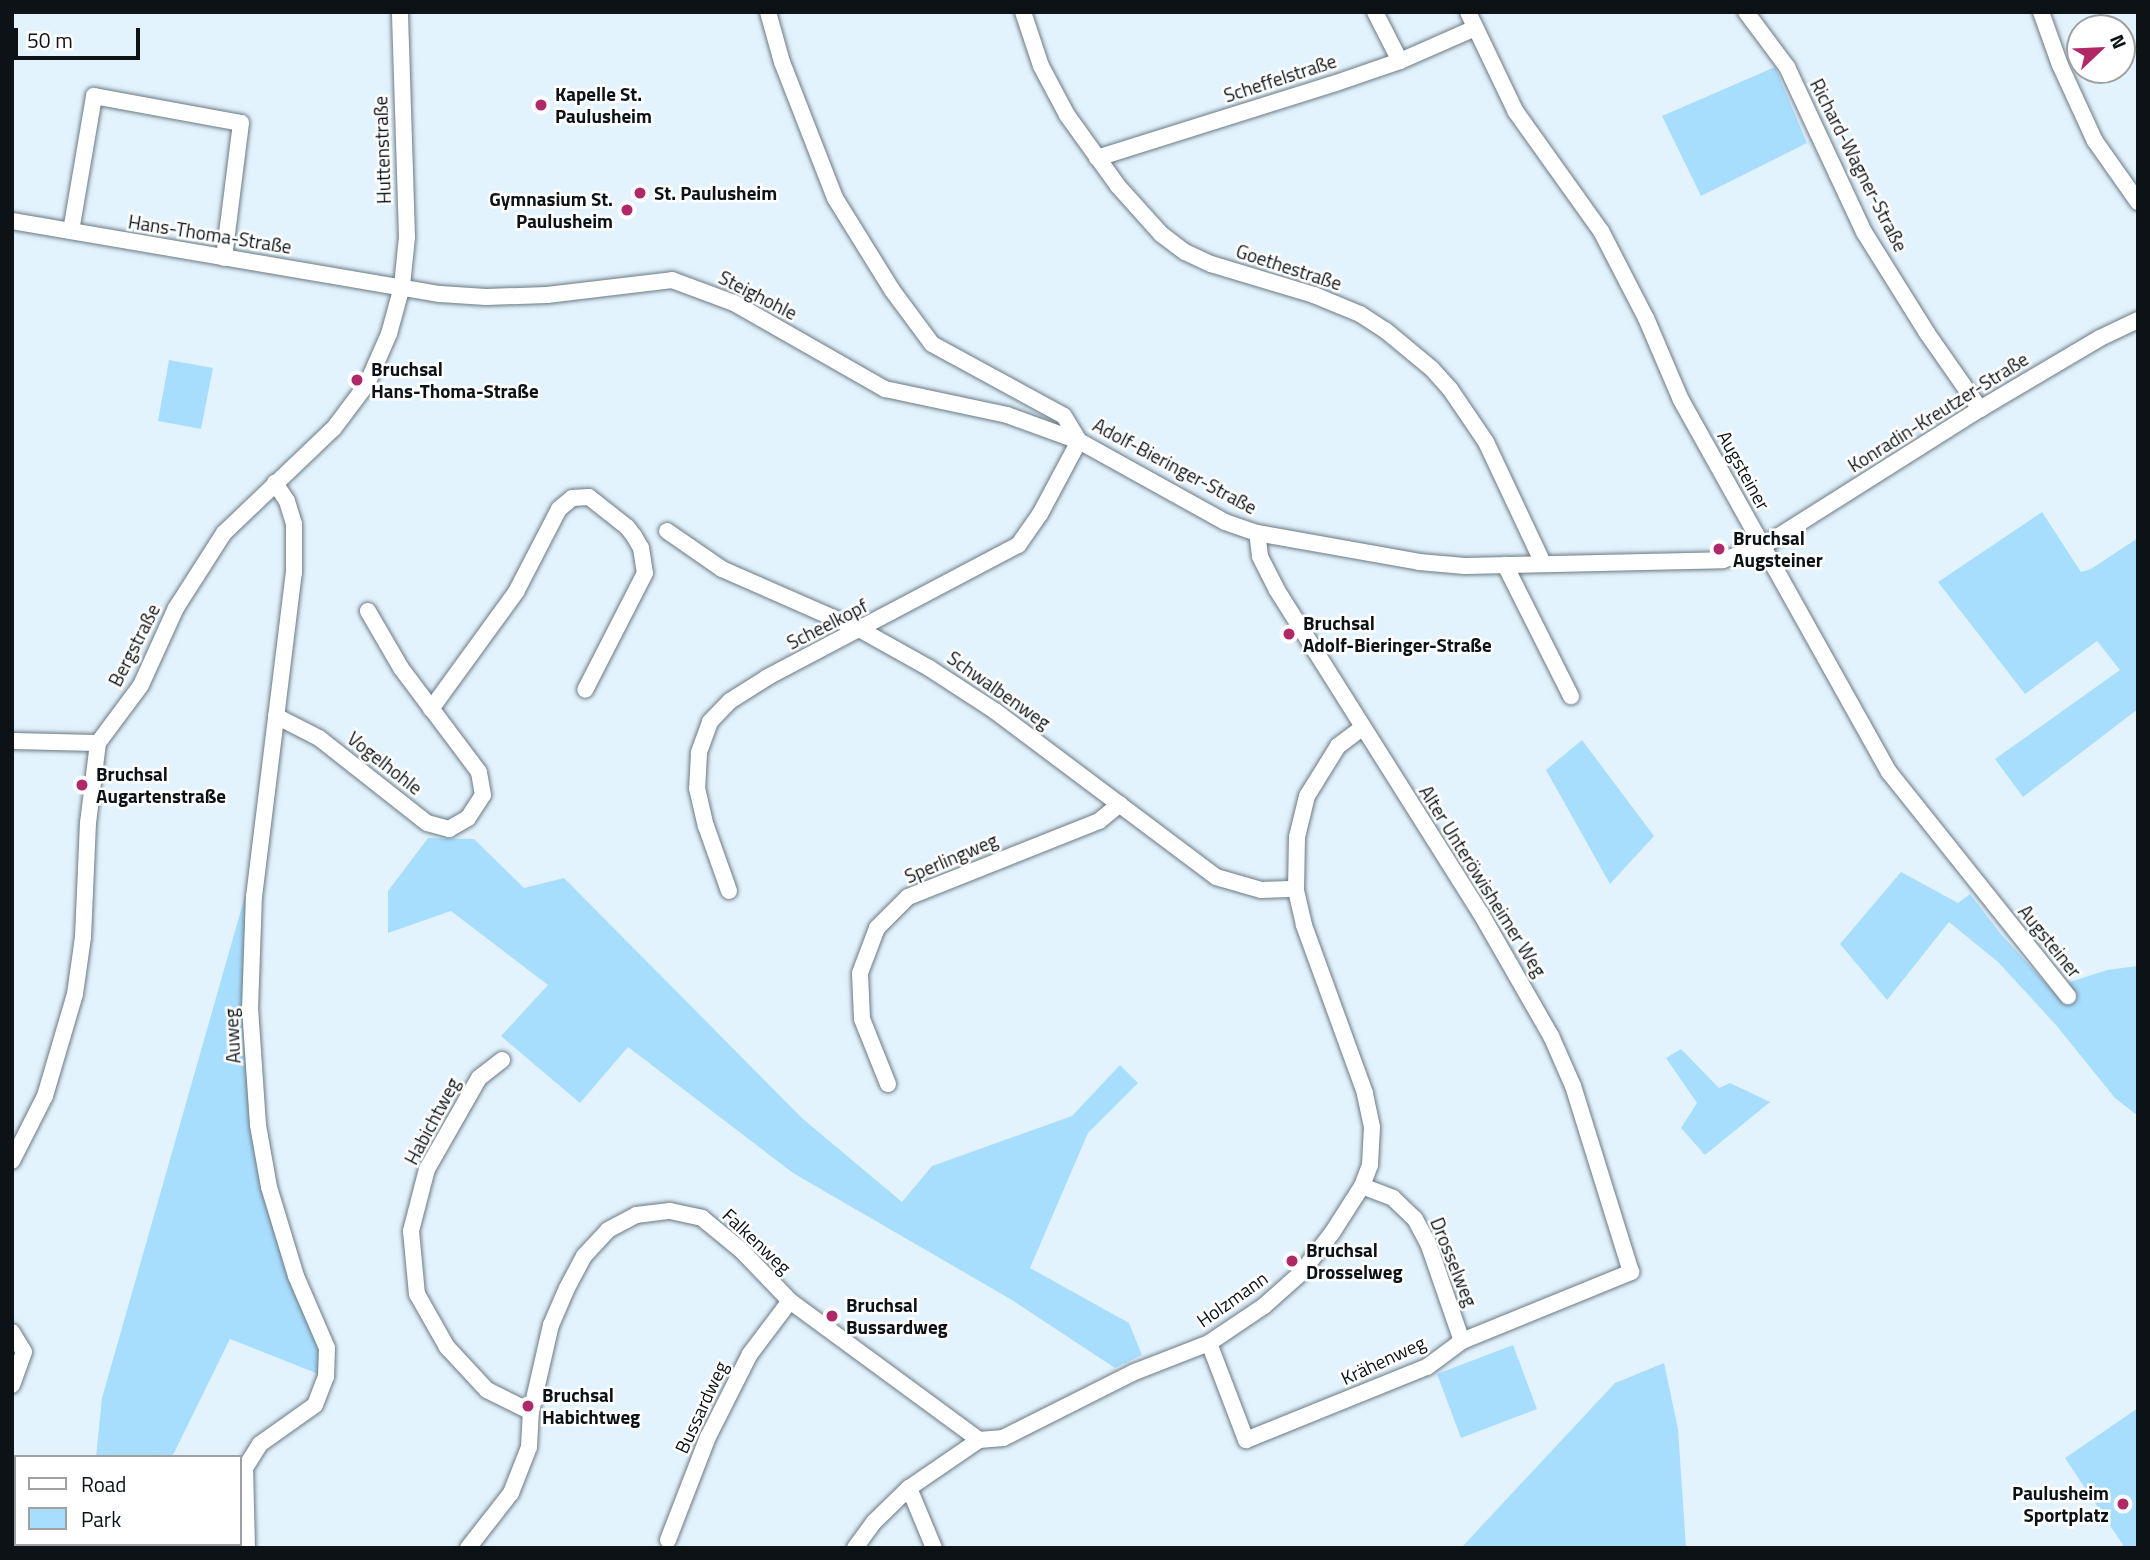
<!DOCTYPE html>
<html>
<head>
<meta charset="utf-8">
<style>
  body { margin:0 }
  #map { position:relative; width:2150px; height:1560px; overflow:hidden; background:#e3f3fd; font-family:"Titillium Web",sans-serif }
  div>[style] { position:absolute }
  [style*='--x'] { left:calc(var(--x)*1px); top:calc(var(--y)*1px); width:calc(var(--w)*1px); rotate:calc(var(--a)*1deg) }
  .green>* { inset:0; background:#a8defd }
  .roads { filter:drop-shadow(0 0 2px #6b7a82) drop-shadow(0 0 2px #6b7a82) }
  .minor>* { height:16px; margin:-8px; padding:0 8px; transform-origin:8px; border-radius:8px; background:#fff }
  .dots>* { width:19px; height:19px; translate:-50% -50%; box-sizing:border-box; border:4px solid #fff; border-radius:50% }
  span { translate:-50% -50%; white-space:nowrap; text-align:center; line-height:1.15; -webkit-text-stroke:5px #fff; paint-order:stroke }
  .street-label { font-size:19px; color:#0c1215 }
  .poi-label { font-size:19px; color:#0c1215; font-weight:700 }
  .left { translate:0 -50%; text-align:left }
  .right { translate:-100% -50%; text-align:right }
  .frame { position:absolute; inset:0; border:14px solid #0c1215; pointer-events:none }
  .legend { position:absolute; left:14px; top:1455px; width:228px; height:91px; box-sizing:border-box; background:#fff; border:2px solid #9ea0a1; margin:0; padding:9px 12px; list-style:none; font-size:21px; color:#0c1215 }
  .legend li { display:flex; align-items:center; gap:14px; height:35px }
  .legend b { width:35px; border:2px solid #9ea0a1 }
  .north { position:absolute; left:2066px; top:14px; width:70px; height:70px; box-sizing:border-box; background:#fff; border:2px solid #9ea0a1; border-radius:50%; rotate:67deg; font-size:19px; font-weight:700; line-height:28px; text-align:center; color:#0c1215 }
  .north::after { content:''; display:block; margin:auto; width:24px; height:32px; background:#b22866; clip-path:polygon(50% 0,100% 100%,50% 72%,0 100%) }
  .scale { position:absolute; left:14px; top:28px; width:126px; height:32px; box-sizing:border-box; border:4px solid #0c1215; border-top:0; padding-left:9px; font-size:21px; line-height:24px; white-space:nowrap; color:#0c1215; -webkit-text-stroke:5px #fff; paint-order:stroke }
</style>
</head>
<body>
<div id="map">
  <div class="green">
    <i style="clip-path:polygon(1775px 67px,1807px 143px,1701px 196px,1662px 116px)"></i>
    <i style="clip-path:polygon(169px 360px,213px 368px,201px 429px,158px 421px)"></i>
    <i style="clip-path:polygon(2042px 512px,2081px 572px,2091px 569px,2138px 538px,2138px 709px,2023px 797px,1995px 759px,2120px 670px,2097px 641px,2025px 694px,1938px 582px)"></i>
    <i style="clip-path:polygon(1582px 740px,1654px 836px,1610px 884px,1546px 770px)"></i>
    <i style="clip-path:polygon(428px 838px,474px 839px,524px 888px,564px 878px,803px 1119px,902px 1202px,932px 1166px,1072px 1116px,1120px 1065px,1138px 1083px,1088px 1133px,1030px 1268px,1129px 1323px,1142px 1355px,1115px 1368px,1012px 1300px,793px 1173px,628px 1047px,580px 1103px,501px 1036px,548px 985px,451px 911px,388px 933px,388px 891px)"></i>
    <i style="clip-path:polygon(1901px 872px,1958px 903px,1970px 894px,2000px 933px,2060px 999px,2070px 982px,2107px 970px,2138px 966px,2138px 1116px,2115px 1098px,2056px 1025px,1998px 962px,1949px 922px,1887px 1000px,1840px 944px)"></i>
    <i style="clip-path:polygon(245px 896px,254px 897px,250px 1009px,269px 1187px,327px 1348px,326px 1377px,230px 1339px,172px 1457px,96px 1457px,102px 1398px)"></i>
    <i style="clip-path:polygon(1681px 1049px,1719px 1088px,1730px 1083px,1770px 1102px,1705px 1155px,1681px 1128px,1697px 1103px,1666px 1058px)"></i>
    <i style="clip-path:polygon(1513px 1345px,1537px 1409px,1461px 1438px,1437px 1374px)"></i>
    <i style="clip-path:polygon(1664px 1363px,1678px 1429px,1686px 1548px,1461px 1548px,1615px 1383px)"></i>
    <i style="clip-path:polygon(2138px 1408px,2138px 1548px,2125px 1548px,2065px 1458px)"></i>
  </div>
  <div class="roads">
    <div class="minor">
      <i style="--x:768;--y:12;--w:52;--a:74.4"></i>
      <i style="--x:782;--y:62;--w:146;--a:68.7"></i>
      <i style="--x:835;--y:198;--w:108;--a:58.2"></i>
      <i style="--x:892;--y:290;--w:67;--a:53.5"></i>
      <i style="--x:932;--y:344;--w:150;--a:28.6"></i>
      <i style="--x:1064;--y:416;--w:29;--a:59"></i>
      <i style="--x:1079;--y:441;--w:167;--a:29"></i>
      <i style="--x:1225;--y:522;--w:34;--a:19"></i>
      <i style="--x:1257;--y:533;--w:165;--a:10.1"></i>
      <i style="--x:1419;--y:562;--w:46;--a:5"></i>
      <i style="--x:1465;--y:566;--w:258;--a:-1.3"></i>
      <i style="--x:1723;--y:560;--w:42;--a:-19.3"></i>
      <i style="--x:1763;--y:546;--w:257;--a:-32.3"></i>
      <i style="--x:1980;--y:409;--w:139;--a:-30.6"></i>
      <i style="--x:2100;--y:338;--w:42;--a:-25.3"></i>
      <i style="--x:1023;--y:12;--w:57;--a:71.6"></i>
      <i style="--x:1041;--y:66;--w:55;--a:62"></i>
      <i style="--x:1067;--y:115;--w:87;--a:54.3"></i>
      <i style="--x:1118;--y:186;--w:64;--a:48.1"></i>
      <i style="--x:1161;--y:234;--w:30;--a:37"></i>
      <i style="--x:1185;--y:252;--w:29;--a:25"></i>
      <i style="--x:1211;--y:264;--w:108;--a:16.8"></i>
      <i style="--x:1314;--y:295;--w:50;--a:22.4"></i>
      <i style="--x:1360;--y:314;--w:30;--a:33"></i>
      <i style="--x:1385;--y:330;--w:61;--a:39.7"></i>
      <i style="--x:1432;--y:369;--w:27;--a:48"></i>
      <i style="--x:1450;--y:389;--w:64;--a:55.8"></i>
      <i style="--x:1486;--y:442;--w:134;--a:64.8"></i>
      <i style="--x:1375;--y:12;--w:55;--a:63"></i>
      <i style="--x:1468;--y:12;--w:111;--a:64.4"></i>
      <i style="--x:1516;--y:112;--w:146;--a:54.5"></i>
      <i style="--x:1601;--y:231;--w:98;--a:62.7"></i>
      <i style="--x:1646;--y:318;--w:89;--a:66.9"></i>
      <i style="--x:1681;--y:400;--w:426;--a:60.8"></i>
      <i style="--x:1889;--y:772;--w:287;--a:51.4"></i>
      <i style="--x:1746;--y:12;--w:69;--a:53.3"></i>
      <i style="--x:1787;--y:67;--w:182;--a:65"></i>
      <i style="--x:1864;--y:232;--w:119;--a:58"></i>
      <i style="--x:1927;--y:333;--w:93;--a:55.1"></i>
      <i style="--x:2041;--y:12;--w:56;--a:70.3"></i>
      <i style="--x:2060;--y:65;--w:84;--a:65.3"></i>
      <i style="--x:2095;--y:141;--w:75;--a:54.8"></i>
      <i style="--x:1097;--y:158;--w:250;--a:-17.4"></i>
      <i style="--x:1336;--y:83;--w:68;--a:-19"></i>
      <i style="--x:1400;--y:61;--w:80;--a:-23.7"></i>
      <i style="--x:12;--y:221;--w:434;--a:9.7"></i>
      <i style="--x:440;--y:294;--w:46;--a:3.7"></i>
      <i style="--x:486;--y:297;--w:61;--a:-1.9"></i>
      <i style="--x:547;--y:295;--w:126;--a:-6.8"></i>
      <i style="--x:672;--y:280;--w:66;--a:20.4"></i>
      <i style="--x:734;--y:303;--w:174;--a:29.7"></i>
      <i style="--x:885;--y:389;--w:125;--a:12"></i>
      <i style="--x:1007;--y:415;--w:77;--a:19.9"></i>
      <i style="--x:1079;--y:441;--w:83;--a:118.1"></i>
      <i style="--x:1040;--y:514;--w:38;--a:125"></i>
      <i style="--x:1018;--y:545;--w:283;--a:152.2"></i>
      <i style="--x:768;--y:677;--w:45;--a:147.7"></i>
      <i style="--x:730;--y:701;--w:29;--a:134"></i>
      <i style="--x:710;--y:722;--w:33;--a:110"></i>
      <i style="--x:699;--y:753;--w:35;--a:93"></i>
      <i style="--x:697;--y:788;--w:39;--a:77"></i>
      <i style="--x:706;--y:826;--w:69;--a:70.5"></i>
      <i style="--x:71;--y:231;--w:137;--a:-80.3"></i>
      <i style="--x:94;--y:96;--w:149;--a:10.4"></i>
      <i style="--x:241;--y:123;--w:136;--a:97.2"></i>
      <i style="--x:667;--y:531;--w:67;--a:34.6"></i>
      <i style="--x:722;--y:569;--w:152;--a:23.7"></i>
      <i style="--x:861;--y:630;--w:78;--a:29.2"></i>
      <i style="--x:929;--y:668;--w:79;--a:33.1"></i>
      <i style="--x:995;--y:711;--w:276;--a:36.9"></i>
      <i style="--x:1216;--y:877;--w:47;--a:16.1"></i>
      <i style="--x:1261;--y:890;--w:35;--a:-2"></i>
      <i style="--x:1505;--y:565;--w:147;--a:63.3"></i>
      <i style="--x:431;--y:709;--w:145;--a:-54"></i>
      <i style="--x:516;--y:592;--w:93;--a:-62.6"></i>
      <i style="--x:559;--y:509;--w:17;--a:-40"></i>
      <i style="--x:572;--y:498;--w:17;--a:-3"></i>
      <i style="--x:589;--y:497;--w:48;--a:38.3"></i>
      <i style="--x:627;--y:527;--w:11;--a:52"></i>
      <i style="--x:634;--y:536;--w:14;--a:60"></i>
      <i style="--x:641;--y:548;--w:25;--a:81"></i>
      <i style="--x:645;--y:573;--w:131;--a:117.1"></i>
      <i style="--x:276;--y:716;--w:48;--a:27.1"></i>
      <i style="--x:319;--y:738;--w:137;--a:38.2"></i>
      <i style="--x:427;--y:823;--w:23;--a:15"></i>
      <i style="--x:449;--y:829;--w:22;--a:-30"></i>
      <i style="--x:468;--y:818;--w:27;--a:-57"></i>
      <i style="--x:483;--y:795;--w:23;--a:-100"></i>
      <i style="--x:479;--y:772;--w:130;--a:-126.9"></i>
      <i style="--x:401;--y:668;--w:66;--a:-120.1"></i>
      <i style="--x:12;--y:741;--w:86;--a:1.3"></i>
      <i style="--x:502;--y:1060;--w:29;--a:142"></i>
      <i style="--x:479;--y:1078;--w:105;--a:119.7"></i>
      <i style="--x:427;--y:1169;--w:64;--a:104.5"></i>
      <i style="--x:411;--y:1231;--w:63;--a:84.6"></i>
      <i style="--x:417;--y:1294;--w:61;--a:60.5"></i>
      <i style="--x:447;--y:1347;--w:59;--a:47.1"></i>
      <i style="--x:487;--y:1390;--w:49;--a:26.6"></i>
      <i style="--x:888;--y:1084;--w:70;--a:-111.8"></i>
      <i style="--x:862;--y:1019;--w:46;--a:-92.5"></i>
      <i style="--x:860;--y:973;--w:48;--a:-69.3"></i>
      <i style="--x:877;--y:928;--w:44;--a:-45"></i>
      <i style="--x:908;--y:897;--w:206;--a:-21.7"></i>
      <i style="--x:1099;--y:821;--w:27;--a:-39"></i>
      <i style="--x:12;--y:1161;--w:73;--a:-63.1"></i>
      <i style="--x:45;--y:1096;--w:106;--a:-73.6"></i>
      <i style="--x:75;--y:994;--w:58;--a:-82"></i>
      <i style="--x:83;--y:937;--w:114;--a:-87.5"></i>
      <i style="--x:88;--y:823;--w:81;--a:-82.9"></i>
      <i style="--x:98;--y:743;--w:72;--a:-53.4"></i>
      <i style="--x:141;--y:685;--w:85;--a:-65.6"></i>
      <i style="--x:176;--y:608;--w:89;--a:-57.4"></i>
      <i style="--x:224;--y:533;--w:152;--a:-43.7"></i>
      <i style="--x:334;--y:428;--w:55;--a:-53.1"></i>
      <i style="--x:367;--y:384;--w:55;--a:-66.3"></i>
      <i style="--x:389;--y:334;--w:50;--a:-74.8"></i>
      <i style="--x:402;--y:286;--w:49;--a:-84.2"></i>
      <i style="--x:407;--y:237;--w:225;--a:-91.8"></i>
      <i style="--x:1362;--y:1186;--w:33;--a:21"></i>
      <i style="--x:1393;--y:1198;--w:30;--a:44"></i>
      <i style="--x:1415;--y:1219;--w:27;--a:62"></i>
      <i style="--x:1428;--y:1243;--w:104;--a:70.9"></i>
      <i style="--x:12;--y:1332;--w:23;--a:59"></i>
      <i style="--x:24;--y:1352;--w:35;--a:110"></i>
      <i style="--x:1209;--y:1343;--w:104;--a:69.1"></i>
      <i style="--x:1246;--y:1440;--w:195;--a:-22"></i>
      <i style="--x:1427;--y:1367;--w:44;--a:-36.6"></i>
      <i style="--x:1462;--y:1341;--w:183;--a:-22.2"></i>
      <i style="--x:1631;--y:1272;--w:195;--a:-107.3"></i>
      <i style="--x:1573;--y:1086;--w:55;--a:-113.7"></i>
      <i style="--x:1551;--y:1036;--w:141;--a:-119.8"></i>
      <i style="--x:1481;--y:914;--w:383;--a:-122.2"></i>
      <i style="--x:1277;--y:590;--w:38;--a:-117"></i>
      <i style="--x:1260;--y:556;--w:23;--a:-97"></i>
      <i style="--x:909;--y:1488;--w:65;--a:67.4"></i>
      <i style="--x:668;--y:1540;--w:110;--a:-68.8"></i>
      <i style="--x:708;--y:1437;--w:93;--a:-63.2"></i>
      <i style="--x:750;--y:1354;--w:66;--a:-53"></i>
      <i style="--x:247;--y:1548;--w:80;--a:-91.4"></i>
      <i style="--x:245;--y:1468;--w:28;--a:-58"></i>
      <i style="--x:260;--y:1444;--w:67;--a:-35.3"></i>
      <i style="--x:315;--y:1405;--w:30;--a:-69"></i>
      <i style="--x:326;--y:1377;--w:29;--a:-88"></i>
      <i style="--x:327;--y:1348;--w:78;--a:-113.3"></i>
      <i style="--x:296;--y:1276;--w:93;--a:-106.9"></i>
      <i style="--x:269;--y:1187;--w:63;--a:-100.1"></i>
      <i style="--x:258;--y:1125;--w:116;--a:-93.9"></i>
      <i style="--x:250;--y:1009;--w:112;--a:-88"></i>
      <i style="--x:254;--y:897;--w:326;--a:-83"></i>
      <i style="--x:294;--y:573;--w:49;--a:-90"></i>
      <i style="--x:294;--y:524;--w:24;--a:-107"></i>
      <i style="--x:287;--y:501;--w:22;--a:-124"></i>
      <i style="--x:468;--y:1548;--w:70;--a:-52"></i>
      <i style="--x:511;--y:1493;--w:49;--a:-68.6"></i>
      <i style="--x:529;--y:1447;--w:35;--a:-87"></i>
      <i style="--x:531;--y:1412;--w:89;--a:-77.1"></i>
      <i style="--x:551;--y:1325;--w:40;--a:-66.6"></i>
      <i style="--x:567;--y:1288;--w:36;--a:-62"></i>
      <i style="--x:584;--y:1256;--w:35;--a:-47"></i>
      <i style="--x:608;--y:1230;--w:32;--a:-28"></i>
      <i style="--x:636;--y:1215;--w:34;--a:-7"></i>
      <i style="--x:670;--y:1211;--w:33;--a:12"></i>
      <i style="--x:702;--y:1218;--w:50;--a:39.4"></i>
      <i style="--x:741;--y:1250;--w:71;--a:46.1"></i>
      <i style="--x:790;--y:1301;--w:235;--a:36.3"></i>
      <i style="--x:855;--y:1548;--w:32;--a:-54"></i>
      <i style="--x:874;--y:1522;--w:49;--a:-44.2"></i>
      <i style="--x:909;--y:1488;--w:85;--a:-34.4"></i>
      <i style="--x:979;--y:1440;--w:24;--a:-5"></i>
      <i style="--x:1003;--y:1438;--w:144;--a:-26.7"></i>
      <i style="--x:1132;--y:1373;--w:83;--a:-21.3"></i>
      <i style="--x:1209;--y:1343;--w:66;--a:-33.9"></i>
      <i style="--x:1264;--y:1306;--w:50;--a:-41.7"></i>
      <i style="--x:1301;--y:1273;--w:51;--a:-52.2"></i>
      <i style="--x:1332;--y:1233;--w:56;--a:-57.4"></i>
      <i style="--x:1362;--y:1186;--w:22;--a:-69"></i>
      <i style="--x:1370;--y:1165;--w:38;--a:-87"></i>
      <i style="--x:1372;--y:1127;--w:35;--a:-102"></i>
      <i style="--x:1365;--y:1093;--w:179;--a:-110"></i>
      <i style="--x:1304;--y:925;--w:37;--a:-103"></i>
      <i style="--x:1296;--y:889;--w:52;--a:-88.9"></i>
      <i style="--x:1297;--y:837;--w:42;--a:-76.3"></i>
      <i style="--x:1307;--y:796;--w:59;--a:-58.2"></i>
      <i style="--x:1338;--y:746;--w:30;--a:-37"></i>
    </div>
  </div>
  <div class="dots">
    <i style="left:541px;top:105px;background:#b22866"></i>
    <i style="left:640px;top:193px;background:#b22866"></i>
    <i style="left:627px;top:210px;background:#b22866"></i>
    <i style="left:357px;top:380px;background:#b22866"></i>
    <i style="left:1719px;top:549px;background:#b22866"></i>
    <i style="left:1289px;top:634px;background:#b22866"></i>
    <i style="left:82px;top:785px;background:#b22866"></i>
    <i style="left:1292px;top:1261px;background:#b22866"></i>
    <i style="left:832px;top:1316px;background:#b22866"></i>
    <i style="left:528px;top:1406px;background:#b22866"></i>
    <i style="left:2123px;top:1504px;background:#b22866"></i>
  </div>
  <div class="street-label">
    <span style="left:1280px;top:78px;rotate:-18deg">Scheffelstraße</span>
    <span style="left:382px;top:150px;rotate:-92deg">Huttenstraße</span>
    <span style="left:1859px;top:165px;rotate:63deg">Richard-Wagner-Straße</span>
    <span style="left:210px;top:234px;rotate:9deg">Hans-Thoma-Straße</span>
    <span style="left:1289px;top:267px;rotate:18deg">Goethestraße</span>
    <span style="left:758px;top:295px;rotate:27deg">Steighohle</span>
    <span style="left:1938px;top:412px;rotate:-32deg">Konradin-Kreutzer-Straße</span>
    <span style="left:1175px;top:466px;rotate:28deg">Adolf-Bieringer-Straße</span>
    <span style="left:1744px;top:470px;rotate:61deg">Augsteiner</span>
    <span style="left:827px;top:624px;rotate:-27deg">Scheelkopf</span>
    <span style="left:134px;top:645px;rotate:-63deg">Bergstraße</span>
    <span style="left:999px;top:690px;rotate:35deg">Schwalbenweg</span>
    <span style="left:385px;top:763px;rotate:38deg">Vogelhohle</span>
    <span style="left:951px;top:858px;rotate:-23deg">Sperlingweg</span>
    <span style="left:1483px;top:881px;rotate:58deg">Alter Unteröwisheimer Weg</span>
    <span style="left:2050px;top:941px;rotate:51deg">Augsteiner</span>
    <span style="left:232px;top:1036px;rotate:-93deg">Auweg</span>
    <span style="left:432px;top:1121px;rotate:-62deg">Habichtweg</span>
    <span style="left:757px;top:1241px;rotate:43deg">Falkenweg</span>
    <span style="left:1454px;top:1262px;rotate:68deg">Drosselweg</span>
    <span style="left:1232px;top:1299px;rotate:-35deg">Holzmann</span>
    <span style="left:1383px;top:1360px;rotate:-25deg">Krähenweg</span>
    <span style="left:701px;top:1407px;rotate:-65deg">Bussardweg</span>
  </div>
  <div class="poi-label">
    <span class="left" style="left:555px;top:105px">Kapelle St.<br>Paulusheim</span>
    <span class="left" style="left:654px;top:193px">St. Paulusheim</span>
    <span class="right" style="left:613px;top:210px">Gymnasium St.<br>Paulusheim</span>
    <span class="left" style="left:371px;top:380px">Bruchsal<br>Hans-Thoma-Straße</span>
    <span class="left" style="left:1733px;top:549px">Bruchsal<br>Augsteiner</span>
    <span class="left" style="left:1303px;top:634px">Bruchsal<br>Adolf-Bieringer-Straße</span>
    <span class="left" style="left:96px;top:785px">Bruchsal<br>Augartenstraße</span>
    <span class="left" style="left:1306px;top:1261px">Bruchsal<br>Drosselweg</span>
    <span class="left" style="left:846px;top:1316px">Bruchsal<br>Bussardweg</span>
    <span class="left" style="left:542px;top:1406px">Bruchsal<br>Habichtweg</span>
    <span class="right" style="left:2109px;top:1504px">Paulusheim<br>Sportplatz</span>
  </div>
  <div class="frame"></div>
  <ul class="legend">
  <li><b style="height:9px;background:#fff"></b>Road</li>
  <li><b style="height:19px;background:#a8defd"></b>Park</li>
  </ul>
  <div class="north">N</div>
  <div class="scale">50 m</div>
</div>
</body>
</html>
